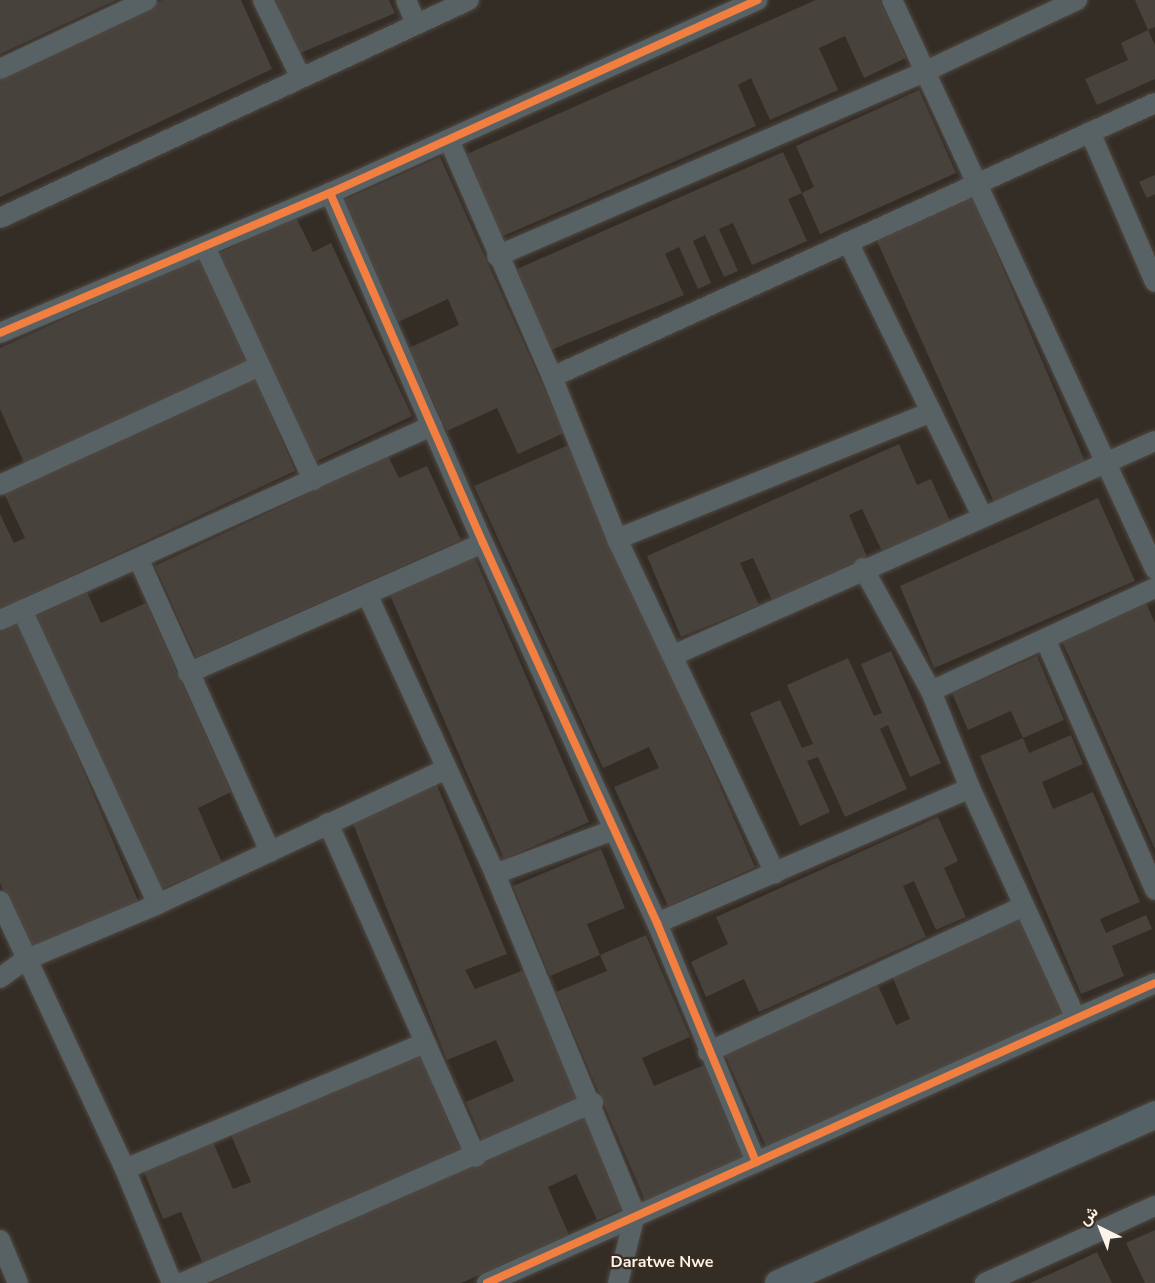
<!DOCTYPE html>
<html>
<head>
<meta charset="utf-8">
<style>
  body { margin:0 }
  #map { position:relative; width:1155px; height:1283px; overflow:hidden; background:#342d26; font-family:"Nunito Sans",Vazirmatn,sans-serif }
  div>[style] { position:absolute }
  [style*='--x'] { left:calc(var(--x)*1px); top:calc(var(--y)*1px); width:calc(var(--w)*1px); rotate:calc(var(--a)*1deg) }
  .building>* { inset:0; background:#48423d }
  .roads { filter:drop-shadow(0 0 2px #4f4942) drop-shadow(0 0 2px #4f4942) }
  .street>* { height:20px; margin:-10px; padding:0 10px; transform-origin:10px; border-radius:10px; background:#586164 }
  .secondary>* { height:27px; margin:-13.5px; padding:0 13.5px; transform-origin:13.5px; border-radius:13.5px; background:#546267 }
  .cycleway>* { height:8px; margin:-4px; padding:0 4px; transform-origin:4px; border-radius:4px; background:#f27e40 }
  span { translate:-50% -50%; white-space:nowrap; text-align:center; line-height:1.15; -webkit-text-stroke:4.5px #3a2d20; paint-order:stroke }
  .neighbourhood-label { font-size:16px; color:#fcf3eb; font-weight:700 }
  .north { position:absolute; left:1071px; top:1199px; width:60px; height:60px; -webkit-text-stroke:4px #3a2d20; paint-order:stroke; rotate:317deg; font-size:16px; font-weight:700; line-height:24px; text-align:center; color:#fcf3eb }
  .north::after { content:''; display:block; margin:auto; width:21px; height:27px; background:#fcf3eb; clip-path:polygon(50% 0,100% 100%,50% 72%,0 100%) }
</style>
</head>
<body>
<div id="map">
  <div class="building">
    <i style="clip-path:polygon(0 0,116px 0,0 54px)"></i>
    <i style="clip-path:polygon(162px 0,241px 0,272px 69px,0 197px,0 77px)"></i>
    <i style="clip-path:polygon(275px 0,389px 0,395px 13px,298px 54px)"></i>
    <i style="clip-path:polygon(816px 0,880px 0,906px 58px,864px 78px,845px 36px,819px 48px,838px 90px,770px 120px,751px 78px,738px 85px,756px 126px,501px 237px,467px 154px)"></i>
    <i style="clip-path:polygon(1135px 0,1155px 0,1155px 27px,1148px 30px)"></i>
    <i style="clip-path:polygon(1148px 30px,1155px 45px,1155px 79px,1097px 105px,1085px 79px,1128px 60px,1121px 43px)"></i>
    <i style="clip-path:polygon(919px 90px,956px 173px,820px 234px,802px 193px,814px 187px,796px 146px)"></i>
    <i style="clip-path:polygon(783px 152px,802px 193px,788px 199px,807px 241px,752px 265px,733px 223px,719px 229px,738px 271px,724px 277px,705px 235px,693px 241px,711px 283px,698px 289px,679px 247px,665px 254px,684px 295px,551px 350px,517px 269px)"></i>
    <i style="clip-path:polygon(440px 157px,564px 433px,518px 454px,497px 408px,447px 431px,409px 348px,459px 325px,453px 311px,448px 299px,398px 322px,344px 200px)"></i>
    <i style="clip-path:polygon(1155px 175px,1155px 194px,1147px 198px,1139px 182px)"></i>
    <i style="clip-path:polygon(972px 196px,1086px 464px,994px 502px,876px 239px)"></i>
    <i style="clip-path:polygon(296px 217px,313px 252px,331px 243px,412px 416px,315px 462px,217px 254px)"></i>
    <i style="clip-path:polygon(199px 258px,247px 363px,25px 465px,0 409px,0 348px)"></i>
    <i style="clip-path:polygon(254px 376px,295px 471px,0 609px,0 514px,14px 543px,25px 538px,3px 491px)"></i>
    <i style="clip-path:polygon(571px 444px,755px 867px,668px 906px,614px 787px,659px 768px,649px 747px,603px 768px,474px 486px)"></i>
    <i style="clip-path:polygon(899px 444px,917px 485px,931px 479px,950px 521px,882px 551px,862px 509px,849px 515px,867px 557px,772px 600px,753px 558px,740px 563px,759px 605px,681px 637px,647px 556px)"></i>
    <i style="clip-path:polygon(388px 456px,399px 478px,427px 466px,461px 540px,196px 657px,155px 566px)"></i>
    <i style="clip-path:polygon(1098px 498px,1135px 581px,934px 668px,900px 586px)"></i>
    <i style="clip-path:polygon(475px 558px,589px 822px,504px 859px,390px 595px)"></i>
    <i style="clip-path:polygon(87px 592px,101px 623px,146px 603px,231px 792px,198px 808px,222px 863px,159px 890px,36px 616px)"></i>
    <i style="clip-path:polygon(1146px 603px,1155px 623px,1155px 849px,1062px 641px)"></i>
    <i style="clip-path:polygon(20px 621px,139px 903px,28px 950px,0 883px,0 629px)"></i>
    <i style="clip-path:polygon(891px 651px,941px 763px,910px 777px,888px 725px,880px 729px,907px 789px,845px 817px,818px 757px,807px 761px,830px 812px,800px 826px,750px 713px,780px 700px,802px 748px,813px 744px,787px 685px,848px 658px,874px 716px,882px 713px,861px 664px)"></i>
    <i style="clip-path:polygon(1037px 656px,1064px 720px,1023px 738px,1011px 711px,968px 730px,952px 693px)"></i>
    <i style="clip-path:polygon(1071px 735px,1083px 764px,1042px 782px,1053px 809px,1093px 792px,1140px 902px,1100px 919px,1106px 933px,1146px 915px,1152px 929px,1112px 946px,1124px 976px,1081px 994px,980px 756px,1023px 738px,1029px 753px)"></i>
    <i style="clip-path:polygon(437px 785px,507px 954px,465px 970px,475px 989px,524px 970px,580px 1100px,483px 1142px,466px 1102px,514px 1081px,496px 1040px,447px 1060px,352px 821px)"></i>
    <i style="clip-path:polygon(938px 817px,958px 861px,944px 868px,966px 917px,936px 930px,914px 881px,903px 886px,926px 937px,759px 1012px,744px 979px,706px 997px,691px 962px,728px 944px,716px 917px)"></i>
    <i style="clip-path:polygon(601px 849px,625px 908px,587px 924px,600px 955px,550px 976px,513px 886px)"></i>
    <i style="clip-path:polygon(1018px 918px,1063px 1014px,766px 1147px,723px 1050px,876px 981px,896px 1025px,910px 1019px,892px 976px)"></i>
    <i style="clip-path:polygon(646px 935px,690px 1037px,642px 1058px,654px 1086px,704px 1065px,744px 1160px,646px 1203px,556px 992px,607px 971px,600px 955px)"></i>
    <i style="clip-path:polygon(420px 1055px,462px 1154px,203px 1264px,181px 1212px,163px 1219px,144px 1172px,213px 1142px,233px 1189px,251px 1182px,231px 1135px)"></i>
    <i style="clip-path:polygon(585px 1115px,626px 1207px,597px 1220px,576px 1174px,548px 1187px,569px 1235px,461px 1283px,211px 1283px)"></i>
    <i style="clip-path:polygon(1155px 1230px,1155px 1283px,1145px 1283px,1126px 1243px)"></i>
    <i style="clip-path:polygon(1097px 1252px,1112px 1283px,1030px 1283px,1070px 1265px)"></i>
  </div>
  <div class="roads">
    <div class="street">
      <i style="--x:263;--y:0;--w:85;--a:64"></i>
      <i style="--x:406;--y:0;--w:25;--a:67"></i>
      <i style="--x:892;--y:0;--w:627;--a:65.19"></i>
      <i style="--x:0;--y:69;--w:162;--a:-25.1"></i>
      <i style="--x:1090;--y:132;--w:163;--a:66.6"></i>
      <i style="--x:449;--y:140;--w:258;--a:66.5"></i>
      <i style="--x:552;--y:377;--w:175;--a:68.1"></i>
      <i style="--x:617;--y:539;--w:370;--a:64.7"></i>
      <i style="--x:330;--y:193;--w:382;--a:66.4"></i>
      <i style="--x:483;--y:543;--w:418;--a:65.4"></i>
      <i style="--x:657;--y:923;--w:259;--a:67.5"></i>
      <i style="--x:0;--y:218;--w:517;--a:-24.93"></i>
      <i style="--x:848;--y:242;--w:305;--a:63.9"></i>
      <i style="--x:205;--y:247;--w:257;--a:65.1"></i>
      <i style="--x:497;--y:256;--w:467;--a:-23.3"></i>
      <i style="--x:926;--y:71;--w:167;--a:-25.2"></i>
      <i style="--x:0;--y:333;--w:358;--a:-23"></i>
      <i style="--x:330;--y:193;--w:469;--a:-24.3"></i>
      <i style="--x:552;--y:377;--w:662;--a:-24.44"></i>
      <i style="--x:0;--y:485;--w:286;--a:-24.6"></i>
      <i style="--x:617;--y:539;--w:339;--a:-22"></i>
      <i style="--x:139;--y:560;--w:320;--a:65.8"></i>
      <i style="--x:863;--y:568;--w:141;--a:61.1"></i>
      <i style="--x:931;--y:691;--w:105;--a:68.1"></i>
      <i style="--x:970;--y:788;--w:253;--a:65.3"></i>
      <i style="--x:367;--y:594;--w:308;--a:65.4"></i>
      <i style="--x:495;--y:874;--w:368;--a:67.6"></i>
      <i style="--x:635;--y:1214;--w:71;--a:103.8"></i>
      <i style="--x:22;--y:610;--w:324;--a:65.2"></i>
      <i style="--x:0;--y:620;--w:474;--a:-24.2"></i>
      <i style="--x:1045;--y:639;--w:274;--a:66.3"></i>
      <i style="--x:674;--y:655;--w:526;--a:-23.98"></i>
      <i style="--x:188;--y:673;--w:322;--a:-23.8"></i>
      <i style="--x:931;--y:691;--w:247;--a:-24.7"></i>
      <i style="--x:328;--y:823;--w:365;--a:66.1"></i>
      <i style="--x:495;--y:874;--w:126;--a:-20.4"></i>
      <i style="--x:0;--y:901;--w:296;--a:65"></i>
      <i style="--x:125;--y:1169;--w:123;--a:67.6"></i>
      <i style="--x:657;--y:923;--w:341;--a:-23.3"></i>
      <i style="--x:0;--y:978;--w:31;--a:-36"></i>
      <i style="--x:25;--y:960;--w:144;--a:-22.8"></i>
      <i style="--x:158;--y:904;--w:318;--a:-25.1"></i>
      <i style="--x:708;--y:1052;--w:348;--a:-24.8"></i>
      <i style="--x:125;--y:1169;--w:325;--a:-22.8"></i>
      <i style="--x:0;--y:1240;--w:47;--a:67.3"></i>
      <i style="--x:182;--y:1283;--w:449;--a:-23.7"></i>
      <i style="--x:487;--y:1283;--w:732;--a:-24.18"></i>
      <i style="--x:985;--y:1283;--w:187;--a:-24.4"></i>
    </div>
    <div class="secondary">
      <i style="--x:778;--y:1283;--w:413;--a:-24.1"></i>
    </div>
  </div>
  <div class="cycleway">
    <i style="--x:330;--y:193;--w:382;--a:66.4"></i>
    <i style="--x:483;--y:543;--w:418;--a:65.4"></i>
    <i style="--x:657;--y:923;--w:259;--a:67.5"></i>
    <i style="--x:0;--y:333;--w:358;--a:-23"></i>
    <i style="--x:330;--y:193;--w:469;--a:-24.3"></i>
    <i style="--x:487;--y:1283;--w:732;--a:-24.18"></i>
  </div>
  <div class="neighbourhood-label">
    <span style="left:662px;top:1262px">Daratwe Nwe</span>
  </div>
  <div class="north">ش</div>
</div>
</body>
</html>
